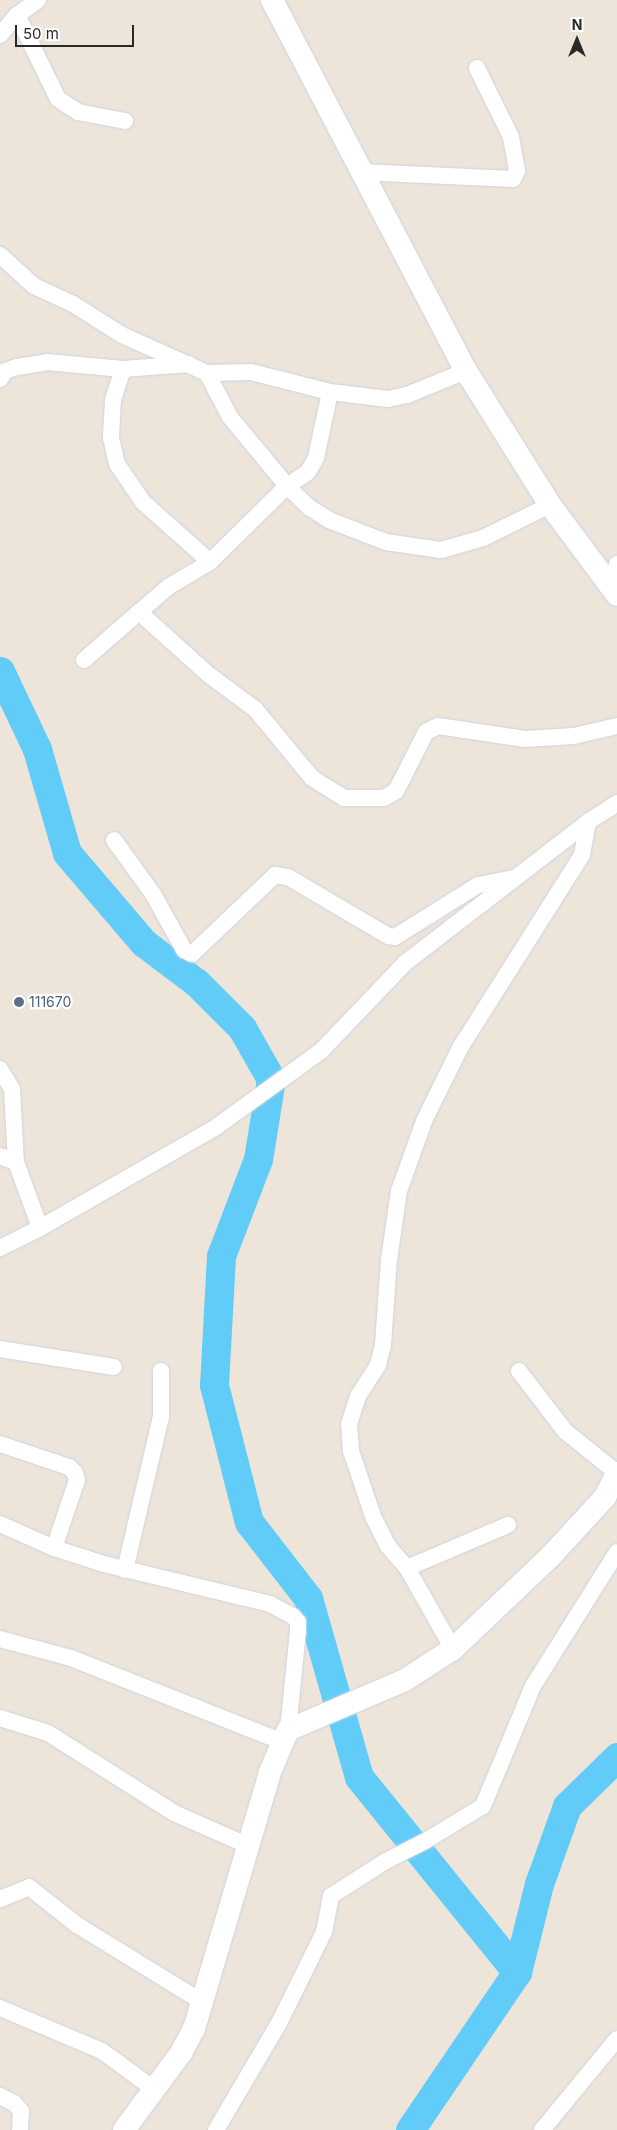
<!DOCTYPE html>
<html>
<head>
<meta charset="utf-8">
<style>
  body { margin:0 }
  #map { position:relative; width:617px; height:2130px; overflow:hidden; background:#ede5d9; font-family:Inter,sans-serif }
  div>[style] { position:absolute }
  [style*='--x'] { left:calc(var(--x)*1px); top:calc(var(--y)*1px); width:calc(var(--w)*1px); rotate:calc(var(--a)*1deg) }
  .river>* { height:29px; margin:-14.5px; padding:0 14.5px; transform-origin:14.5px; border-radius:14.5px; background:#62ccf8 }
  .roads { filter:drop-shadow(0 0 1px #ced2e3) drop-shadow(0 0 1px #ced2e3) }
  .street>* { height:16px; margin:-8px; padding:0 8px; transform-origin:8px; border-radius:8px; background:#fff }
  .secondary>* { height:22px; margin:-11px; padding:0 11px; transform-origin:11px; border-radius:11px; background:#fff }
  .dots>* { width:14px; height:14px; translate:-50% -50%; box-sizing:border-box; border:2px solid #fff; border-radius:50% }
  span { translate:-50% -50%; white-space:nowrap; text-align:center; line-height:1.15; -webkit-text-stroke:4.5px #fff; paint-order:stroke }
  .service-label { font-size:14px; color:#4e5e75 }
  .left { translate:0 -50%; text-align:left }
  .north { position:absolute; left:552px; top:15px; width:50px; height:50px; -webkit-text-stroke:4px #fff; paint-order:stroke; rotate:0deg; font-size:14px; font-weight:700; line-height:20px; text-align:center; color:#292929 }
  .north::after { content:''; display:block; margin:auto; width:18px; height:22px; background:#292929; clip-path:polygon(50% 0,100% 100%,50% 72%,0 100%) }
  .scale { position:absolute; left:15px; top:25px; width:119px; height:22px; box-sizing:border-box; border:2px solid #292929; border-top:0; padding-left:6px; font-size:15px; line-height:18px; white-space:nowrap; color:#292929; -webkit-text-stroke:4px #fff; paint-order:stroke }
</style>
</head>
<body>
<div id="map">
  <div class="river">
    <i style="--x:0;--y:671;--w:86;--a:64.6"></i>
    <i style="--x:37;--y:749;--w:108;--a:73.9"></i>
    <i style="--x:67;--y:853;--w:118;--a:49.5"></i>
    <i style="--x:144;--y:943;--w:66;--a:37"></i>
    <i style="--x:197;--y:983;--w:64;--a:45"></i>
    <i style="--x:242;--y:1028;--w:59;--a:60.4"></i>
    <i style="--x:271;--y:1079;--w:81;--a:99.2"></i>
    <i style="--x:258;--y:1159;--w:104;--a:110.9"></i>
    <i style="--x:221;--y:1256;--w:129;--a:93.1"></i>
    <i style="--x:214;--y:1385;--w:141;--a:75.7"></i>
    <i style="--x:249;--y:1522;--w:96;--a:52.2"></i>
    <i style="--x:308;--y:1598;--w:186;--a:74.1"></i>
    <i style="--x:359;--y:1777;--w:251;--a:51"></i>
    <i style="--x:410;--y:2130;--w:191;--a:-55.9"></i>
    <i style="--x:517;--y:1972;--w:91;--a:-76"></i>
    <i style="--x:539;--y:1884;--w:83;--a:-70.3"></i>
    <i style="--x:567;--y:1806;--w:70;--a:-44.4"></i>
  </div>
  <div class="roads">
    <div class="street">
      <i style="--x:38;--y:0;--w:26;--a:144"></i>
      <i style="--x:17;--y:15;--w:93;--a:64"></i>
      <i style="--x:58;--y:99;--w:24;--a:33"></i>
      <i style="--x:78;--y:112;--w:48;--a:10.8"></i>
      <i style="--x:0;--y:35;--w:26;--a:-50"></i>
      <i style="--x:360;--y:172;--w:153;--a:2.6"></i>
      <i style="--x:513;--y:179;--w:9;--a:-63"></i>
      <i style="--x:517;--y:171;--w:35;--a:-100"></i>
      <i style="--x:511;--y:137;--w:77;--a:-116.2"></i>
      <i style="--x:0;--y:255;--w:46;--a:42.4"></i>
      <i style="--x:34;--y:286;--w:43;--a:24.8"></i>
      <i style="--x:73;--y:304;--w:58;--a:32.3"></i>
      <i style="--x:122;--y:335;--w:93;--a:24.1"></i>
      <i style="--x:207;--y:373;--w:50;--a:62.4"></i>
      <i style="--x:230;--y:417;--w:89;--a:50.4"></i>
      <i style="--x:287;--y:486;--w:108;--a:135.4"></i>
      <i style="--x:210;--y:562;--w:49;--a:149.2"></i>
      <i style="--x:168;--y:587;--w:38;--a:139"></i>
      <i style="--x:189;--y:364;--w:66;--a:175.7"></i>
      <i style="--x:123;--y:369;--w:32;--a:108"></i>
      <i style="--x:113;--y:399;--w:39;--a:93"></i>
      <i style="--x:111;--y:438;--w:27;--a:77"></i>
      <i style="--x:117;--y:464;--w:46;--a:55.6"></i>
      <i style="--x:143;--y:502;--w:90;--a:41.8"></i>
      <i style="--x:207;--y:373;--w:44;--a:-1.3"></i>
      <i style="--x:251;--y:372;--w:81;--a:14.2"></i>
      <i style="--x:330;--y:392;--w:58;--a:6.9"></i>
      <i style="--x:388;--y:399;--w:19;--a:-12"></i>
      <i style="--x:407;--y:395;--w:64;--a:-22.1"></i>
      <i style="--x:0;--y:379;--w:9;--a:-58"></i>
      <i style="--x:5;--y:371;--w:13;--a:-18"></i>
      <i style="--x:17;--y:367;--w:30;--a:-9"></i>
      <i style="--x:47;--y:362;--w:76;--a:5.3"></i>
      <i style="--x:330;--y:392;--w:67;--a:102"></i>
      <i style="--x:316;--y:458;--w:16;--a:120"></i>
      <i style="--x:308;--y:472;--w:25;--a:146"></i>
      <i style="--x:287;--y:486;--w:32;--a:44"></i>
      <i style="--x:310;--y:508;--w:22;--a:32"></i>
      <i style="--x:329;--y:520;--w:61;--a:21.1"></i>
      <i style="--x:386;--y:542;--w:56;--a:8.3"></i>
      <i style="--x:441;--y:550;--w:44;--a:-15.9"></i>
      <i style="--x:483;--y:538;--w:75;--a:-26.2"></i>
      <i style="--x:611;--y:587;--w:24;--a:-75"></i>
      <i style="--x:84;--y:660;--w:73;--a:-41.1"></i>
      <i style="--x:139;--y:612;--w:94;--a:42"></i>
      <i style="--x:209;--y:675;--w:57;--a:36.5"></i>
      <i style="--x:255;--y:709;--w:89;--a:50.4"></i>
      <i style="--x:312;--y:778;--w:38;--a:32"></i>
      <i style="--x:344;--y:798;--w:40;--a:0"></i>
      <i style="--x:384;--y:798;--w:14;--a:-30"></i>
      <i style="--x:396;--y:791;--w:66;--a:-63"></i>
      <i style="--x:426;--y:732;--w:13;--a:-27"></i>
      <i style="--x:438;--y:726;--w:88;--a:8.5"></i>
      <i style="--x:525;--y:739;--w:49;--a:-3.5"></i>
      <i style="--x:574;--y:736;--w:44;--a:-13.1"></i>
      <i style="--x:114;--y:840;--w:67;--a:54.2"></i>
      <i style="--x:153;--y:894;--w:64;--a:61"></i>
      <i style="--x:184;--y:950;--w:9;--a:27"></i>
      <i style="--x:192;--y:954;--w:115;--a:-43.6"></i>
      <i style="--x:275;--y:875;--w:13;--a:9"></i>
      <i style="--x:288;--y:877;--w:116;--a:30.5"></i>
      <i style="--x:388;--y:936;--w:7;--a:8"></i>
      <i style="--x:395;--y:937;--w:98;--a:-32.1"></i>
      <i style="--x:478;--y:885;--w:38;--a:-11"></i>
      <i style="--x:0;--y:1069;--w:23;--a:59"></i>
      <i style="--x:12;--y:1089;--w:73;--a:86.9"></i>
      <i style="--x:16;--y:1162;--w:70;--a:70"></i>
      <i style="--x:40;--y:1228;--w:45;--a:153.4"></i>
      <i style="--x:0;--y:1156;--w:17;--a:21"></i>
      <i style="--x:40;--y:1228;--w:203;--a:-29.8"></i>
      <i style="--x:216;--y:1127;--w:130;--a:-35.9"></i>
      <i style="--x:321;--y:1051;--w:122;--a:-46.3"></i>
      <i style="--x:405;--y:963;--w:231;--a:-37.6"></i>
      <i style="--x:0;--y:1349;--w:115;--a:9"></i>
      <i style="--x:519;--y:1371;--w:76;--a:52.5"></i>
      <i style="--x:565;--y:1431;--w:67;--a:38.9"></i>
      <i style="--x:0;--y:1444;--w:73;--a:18.4"></i>
      <i style="--x:69;--y:1467;--w:8;--a:45"></i>
      <i style="--x:75;--y:1473;--w:7;--a:74"></i>
      <i style="--x:77;--y:1480;--w:72;--a:108.7"></i>
      <i style="--x:0;--y:1524;--w:59;--a:24"></i>
      <i style="--x:54;--y:1548;--w:52;--a:17.7"></i>
      <i style="--x:104;--y:1564;--w:171;--a:13.5"></i>
      <i style="--x:270;--y:1604;--w:26;--a:28"></i>
      <i style="--x:293;--y:1616;--w:8;--a:50"></i>
      <i style="--x:298;--y:1622;--w:9;--a:90"></i>
      <i style="--x:298;--y:1631;--w:100;--a:95.8"></i>
      <i style="--x:407;--y:1568;--w:110;--a:-23.1"></i>
      <i style="--x:125;--y:1570;--w:157;--a:-76.8"></i>
      <i style="--x:161;--y:1417;--w:46;--a:-90"></i>
      <i style="--x:0;--y:1639;--w:73;--a:15"></i>
      <i style="--x:71;--y:1658;--w:226;--a:21.6"></i>
      <i style="--x:453;--y:1649;--w:93;--a:-119.6"></i>
      <i style="--x:407;--y:1568;--w:29;--a:-131"></i>
      <i style="--x:388;--y:1546;--w:30;--a:-117"></i>
      <i style="--x:374;--y:1519;--w:72;--a:-108.7"></i>
      <i style="--x:351;--y:1451;--w:27;--a:-94"></i>
      <i style="--x:349;--y:1424;--w:29;--a:-72"></i>
      <i style="--x:358;--y:1396;--w:37;--a:-57"></i>
      <i style="--x:378;--y:1365;--w:21;--a:-76"></i>
      <i style="--x:383;--y:1345;--w:85;--a:-86"></i>
      <i style="--x:389;--y:1260;--w:70;--a:-81.8"></i>
      <i style="--x:399;--y:1191;--w:74;--a:-70.3"></i>
      <i style="--x:424;--y:1121;--w:81;--a:-63.7"></i>
      <i style="--x:460;--y:1048;--w:228;--a:-57.7"></i>
      <i style="--x:582;--y:855;--w:34;--a:-80"></i>
      <i style="--x:588;--y:822;--w:35;--a:-33"></i>
      <i style="--x:0;--y:1718;--w:50;--a:17.4"></i>
      <i style="--x:48;--y:1733;--w:149;--a:32.4"></i>
      <i style="--x:174;--y:1813;--w:82;--a:23.7"></i>
      <i style="--x:0;--y:1899;--w:31;--a:-22"></i>
      <i style="--x:29;--y:1887;--w:61;--a:38.4"></i>
      <i style="--x:77;--y:1925;--w:149;--a:31.6"></i>
      <i style="--x:0;--y:2008;--w:111;--a:22.9"></i>
      <i style="--x:102;--y:2051;--w:66;--a:36.3"></i>
      <i style="--x:0;--y:2096;--w:16;--a:27"></i>
      <i style="--x:14;--y:2103;--w:11;--a:49"></i>
      <i style="--x:21;--y:2111;--w:19;--a:93"></i>
      <i style="--x:216;--y:2130;--w:124;--a:-59.5"></i>
      <i style="--x:279;--y:2023;--w:102;--a:-63.7"></i>
      <i style="--x:324;--y:1932;--w:37;--a:-79"></i>
      <i style="--x:331;--y:1896;--w:65;--a:-32.5"></i>
      <i style="--x:386;--y:1861;--w:46;--a:-27.1"></i>
      <i style="--x:427;--y:1840;--w:66;--a:-31.3"></i>
      <i style="--x:483;--y:1806;--w:130;--a:-67.4"></i>
      <i style="--x:533;--y:1686;--w:158;--a:-57.9"></i>
      <i style="--x:542;--y:2130;--w:118;--a:-50.5"></i>
    </div>
    <div class="secondary">
      <i style="--x:272;--y:0;--w:419;--a:62.4"></i>
      <i style="--x:466;--y:371;--w:158;--a:57.9"></i>
      <i style="--x:550;--y:505;--w:112;--a:53.3"></i>
      <i style="--x:124;--y:2130;--w:96;--a:-53.5"></i>
      <i style="--x:181;--y:2053;--w:27;--a:-62"></i>
      <i style="--x:194;--y:2029;--w:268;--a:-73.5"></i>
      <i style="--x:270;--y:1772;--w:46;--a:-66.8"></i>
      <i style="--x:288;--y:1730;--w:127;--a:-23.1"></i>
      <i style="--x:405;--y:1680;--w:57;--a:-32.9"></i>
      <i style="--x:453;--y:1649;--w:132;--a:-43.5"></i>
      <i style="--x:549;--y:1558;--w:83;--a:-47.4"></i>
      <i style="--x:605;--y:1497;--w:27;--a:-63"></i>
    </div>
  </div>
  <div class="dots">
    <i style="left:19px;top:1002px;background:#5c6f8a"></i>
  </div>
  <div class="service-label">
    <span class="left" style="left:29px;top:1002px">111670</span>
  </div>
  <div class="north">N</div>
  <div class="scale">50 m</div>
</div>
</body>
</html>
